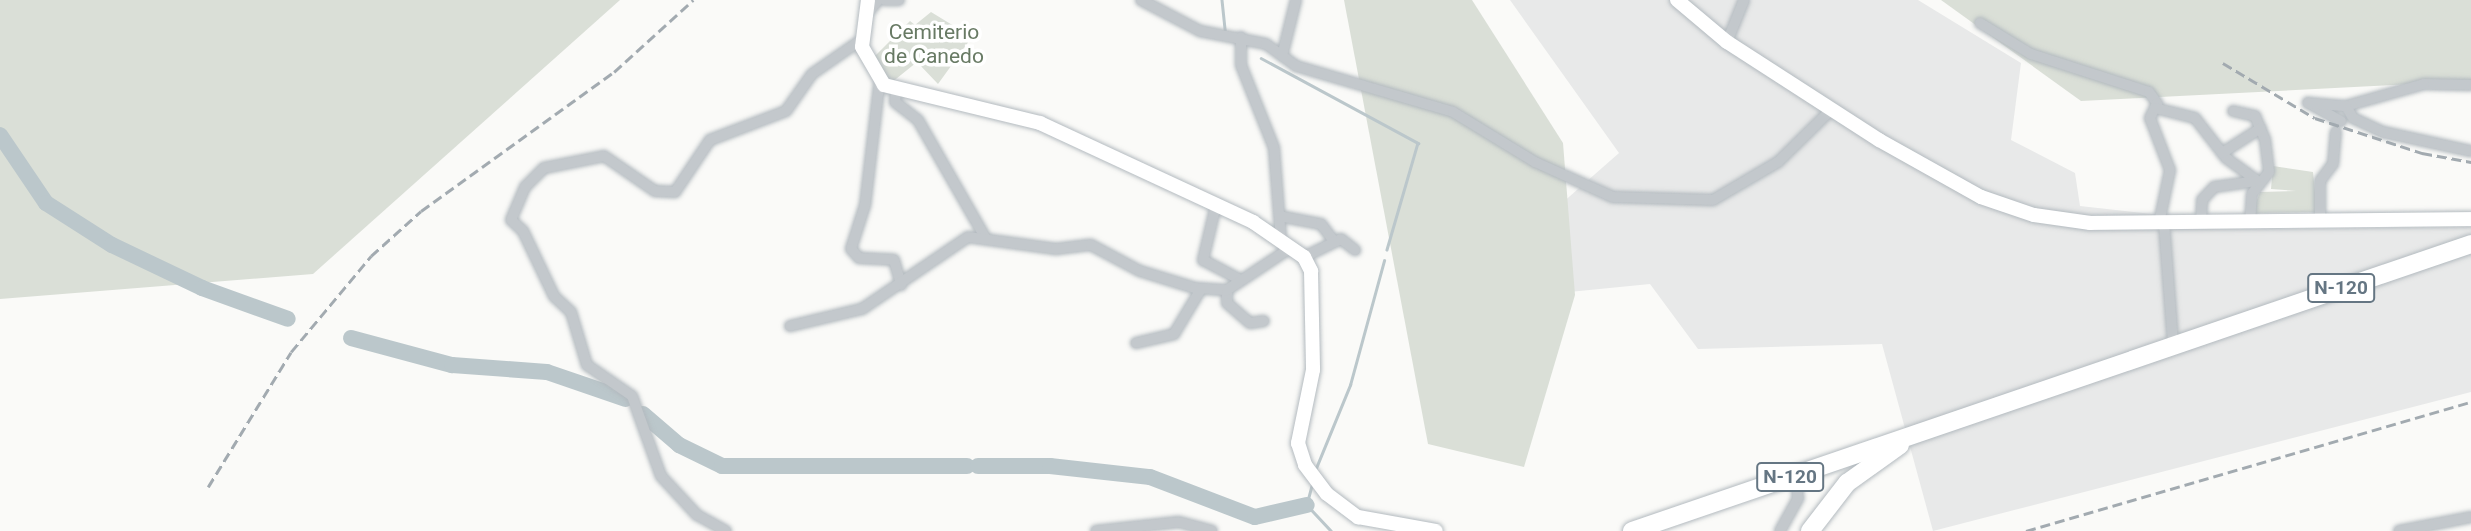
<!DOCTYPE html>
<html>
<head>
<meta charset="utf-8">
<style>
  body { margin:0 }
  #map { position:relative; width:2471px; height:531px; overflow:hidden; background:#fafaf8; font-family:Roboto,sans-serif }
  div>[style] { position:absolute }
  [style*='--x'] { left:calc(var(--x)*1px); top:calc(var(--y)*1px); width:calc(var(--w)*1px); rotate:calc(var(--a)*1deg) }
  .built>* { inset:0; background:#e8e9e9 }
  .green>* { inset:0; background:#dadfd7 }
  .stream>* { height:2.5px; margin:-1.25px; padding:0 1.25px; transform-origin:1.25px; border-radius:1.25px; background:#bbc7cb }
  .river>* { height:16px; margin:-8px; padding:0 8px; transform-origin:8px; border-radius:8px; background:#bbc7cb }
  .roads { filter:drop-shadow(0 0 2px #b3babf) drop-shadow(0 0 2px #b3babf) }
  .street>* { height:10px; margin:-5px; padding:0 5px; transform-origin:5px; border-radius:5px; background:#c3c8cc }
  .secondary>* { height:14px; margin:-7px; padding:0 7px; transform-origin:7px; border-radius:7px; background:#fff }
  .highway>* { height:18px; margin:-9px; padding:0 9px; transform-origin:9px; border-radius:9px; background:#fff }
  .rail>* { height:2.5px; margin-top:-1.25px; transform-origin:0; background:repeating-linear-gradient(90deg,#a2aab0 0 10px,transparent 0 15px) }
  span { translate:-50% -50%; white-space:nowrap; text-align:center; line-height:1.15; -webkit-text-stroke:7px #fff; paint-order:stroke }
  .shield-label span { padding:2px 5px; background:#fff; border:2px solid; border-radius:5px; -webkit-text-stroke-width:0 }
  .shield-label { font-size:19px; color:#657683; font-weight:700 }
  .park-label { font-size:21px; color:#687a64 }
</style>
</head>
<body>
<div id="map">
  <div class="built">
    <i style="clip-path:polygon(1510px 0,1918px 0,2021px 63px,2011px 140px,2075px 173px,2080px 206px,2286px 229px,2471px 227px,2471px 392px,1933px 531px,1882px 344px,1698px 349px,1650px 284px,1549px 294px,1519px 241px,1619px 153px)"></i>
  </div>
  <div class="green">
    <i style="clip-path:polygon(0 0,620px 0,313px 274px,0 299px)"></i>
    <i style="clip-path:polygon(1344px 0,1472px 0,1563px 143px,1575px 295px,1524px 467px,1428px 444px)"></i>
    <i style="clip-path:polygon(1941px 0,2471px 0,2471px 81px,2081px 101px)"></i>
    <i style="clip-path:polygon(931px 12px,972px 37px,938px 84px,917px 62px,891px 83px,873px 58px,910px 21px,915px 25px)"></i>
    <i style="clip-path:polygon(2273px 166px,2313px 172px,2317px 212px,2252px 213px,2260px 192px,2296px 191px,2271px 189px)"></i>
  </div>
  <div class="stream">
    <i style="--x:1222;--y:0;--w:31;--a:84"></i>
    <i style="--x:1261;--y:58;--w:179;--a:28.4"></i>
    <i style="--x:1418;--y:143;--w:111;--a:106.2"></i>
    <i style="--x:1316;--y:468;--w:90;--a:-67.7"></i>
    <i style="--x:1350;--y:385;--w:129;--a:-74.7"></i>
    <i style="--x:1312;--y:486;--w:20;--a:105"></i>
    <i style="--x:1307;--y:505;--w:35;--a:47"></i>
  </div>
  <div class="river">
    <i style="--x:0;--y:135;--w:82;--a:55.9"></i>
    <i style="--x:46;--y:203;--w:78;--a:32.5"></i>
    <i style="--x:112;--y:245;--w:100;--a:25.5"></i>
    <i style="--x:202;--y:288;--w:91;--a:19.8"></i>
    <i style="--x:351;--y:338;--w:105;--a:15"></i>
    <i style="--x:452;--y:365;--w:95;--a:4.2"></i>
    <i style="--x:547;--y:372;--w:83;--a:18.9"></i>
    <i style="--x:643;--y:414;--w:48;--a:40.7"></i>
    <i style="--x:679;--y:445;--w:48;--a:26"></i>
    <i style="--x:722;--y:466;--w:245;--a:0"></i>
    <i style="--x:978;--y:466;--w:72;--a:0"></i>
    <i style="--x:1050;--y:466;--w:101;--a:6.3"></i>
    <i style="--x:1150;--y:477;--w:112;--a:20.9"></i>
    <i style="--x:1255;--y:517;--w:53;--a:-13"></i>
  </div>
  <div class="roads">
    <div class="street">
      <i style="--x:885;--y:0;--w:14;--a:0"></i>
      <i style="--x:1141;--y:0;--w:67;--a:27.7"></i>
      <i style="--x:1200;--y:31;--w:67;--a:11.1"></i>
      <i style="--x:1266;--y:44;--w:37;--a:36"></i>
      <i style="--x:1296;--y:66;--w:164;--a:16.3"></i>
      <i style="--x:1453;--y:112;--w:96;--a:31.4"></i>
      <i style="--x:1535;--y:162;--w:85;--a:24.2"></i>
      <i style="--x:1613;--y:197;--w:100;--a:1.7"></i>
      <i style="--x:1713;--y:200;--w:75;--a:-30.3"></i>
      <i style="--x:1778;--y:162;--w:74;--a:-44.5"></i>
      <i style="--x:868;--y:13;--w:16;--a:-52"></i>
      <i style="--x:1980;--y:23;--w:60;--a:31.3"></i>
      <i style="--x:2031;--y:54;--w:124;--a:17.9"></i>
      <i style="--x:2149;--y:92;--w:14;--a:54"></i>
      <i style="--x:2157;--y:103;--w:17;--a:115"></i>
      <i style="--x:2150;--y:118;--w:56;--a:69"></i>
      <i style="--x:2170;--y:170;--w:54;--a:101.7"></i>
      <i style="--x:1241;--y:37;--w:28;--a:90"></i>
      <i style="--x:1241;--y:65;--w:89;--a:68.3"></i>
      <i style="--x:1274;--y:148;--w:92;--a:85.6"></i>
      <i style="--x:1727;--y:42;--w:45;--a:-68"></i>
      <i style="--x:1282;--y:56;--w:58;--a:-76"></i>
      <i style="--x:880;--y:78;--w:128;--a:96.7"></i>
      <i style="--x:865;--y:205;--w:46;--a:107.7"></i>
      <i style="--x:851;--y:249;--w:12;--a:48"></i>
      <i style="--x:859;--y:258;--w:35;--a:3"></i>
      <i style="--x:894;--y:260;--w:26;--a:74"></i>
      <i style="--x:2471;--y:85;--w:47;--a:-178.8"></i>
      <i style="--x:2424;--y:84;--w:81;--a:164.2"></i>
      <i style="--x:2346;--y:106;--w:14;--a:60"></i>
      <i style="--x:2353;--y:118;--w:33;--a:25"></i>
      <i style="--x:2383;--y:132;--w:90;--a:12.2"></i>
      <i style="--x:896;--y:89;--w:13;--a:94"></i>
      <i style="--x:895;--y:102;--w:29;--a:38"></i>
      <i style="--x:918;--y:120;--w:135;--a:60.2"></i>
      <i style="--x:2155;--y:108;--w:41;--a:14"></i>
      <i style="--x:2195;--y:118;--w:51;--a:52.2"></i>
      <i style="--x:2226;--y:158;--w:41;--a:36"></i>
      <i style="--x:2233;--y:111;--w:23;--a:13"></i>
      <i style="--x:2255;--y:116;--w:25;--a:67"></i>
      <i style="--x:2265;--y:139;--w:33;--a:83"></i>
      <i style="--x:2269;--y:172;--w:28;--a:128"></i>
      <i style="--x:2252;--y:194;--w:27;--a:94"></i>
      <i style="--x:2341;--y:121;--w:38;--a:-151"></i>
      <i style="--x:2308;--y:103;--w:38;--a:5"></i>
      <i style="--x:2222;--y:153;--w:46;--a:-32.7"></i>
      <i style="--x:1216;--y:205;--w:57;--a:103.3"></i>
      <i style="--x:1203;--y:260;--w:43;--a:27.8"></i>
      <i style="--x:1279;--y:216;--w:43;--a:10.8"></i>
      <i style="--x:1321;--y:224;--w:21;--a:53"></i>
      <i style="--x:2320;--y:221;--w:40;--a:-90"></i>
      <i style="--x:2320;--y:181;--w:21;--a:-53"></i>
      <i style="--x:2333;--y:164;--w:32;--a:-85"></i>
      <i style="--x:2201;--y:222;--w:22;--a:-87"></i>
      <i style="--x:2202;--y:200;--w:18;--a:-47"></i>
      <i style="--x:2214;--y:187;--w:42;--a:-8.1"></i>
      <i style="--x:2164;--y:223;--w:121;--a:85.7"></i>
      <i style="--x:1304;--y:257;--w:41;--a:-25.9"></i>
      <i style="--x:1341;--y:239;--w:18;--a:38"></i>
      <i style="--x:1227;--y:290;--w:13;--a:90"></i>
      <i style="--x:1227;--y:303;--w:30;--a:41"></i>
      <i style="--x:1250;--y:323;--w:14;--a:-8"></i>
      <i style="--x:790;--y:326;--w:74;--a:-13.3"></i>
      <i style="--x:862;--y:309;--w:128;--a:-34.2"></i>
      <i style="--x:968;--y:237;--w:89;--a:7.8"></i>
      <i style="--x:1056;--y:249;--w:35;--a:-7"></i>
      <i style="--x:1091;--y:245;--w:55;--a:28"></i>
      <i style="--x:1140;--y:271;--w:58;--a:17.2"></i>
      <i style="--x:1195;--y:288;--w:32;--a:4"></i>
      <i style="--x:1227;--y:290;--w:78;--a:-33.5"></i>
      <i style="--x:1136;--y:343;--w:39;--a:-13"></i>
      <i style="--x:1174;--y:334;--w:52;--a:-59"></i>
      <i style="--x:726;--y:531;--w:33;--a:-151"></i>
      <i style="--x:697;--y:515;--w:53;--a:-132.7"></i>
      <i style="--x:661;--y:476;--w:85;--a:-109.9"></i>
      <i style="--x:632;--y:396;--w:55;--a:-145.4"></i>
      <i style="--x:587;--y:365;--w:55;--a:-106.8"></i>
      <i style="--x:571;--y:312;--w:23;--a:-137"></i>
      <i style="--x:554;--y:296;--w:72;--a:-115.5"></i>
      <i style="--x:523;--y:231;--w:16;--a:-137"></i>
      <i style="--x:511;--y:220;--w:36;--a:-67"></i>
      <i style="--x:525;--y:187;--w:27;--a:-45"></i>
      <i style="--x:544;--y:168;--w:61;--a:-11.3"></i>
      <i style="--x:604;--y:156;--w:62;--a:34.5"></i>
      <i style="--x:655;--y:191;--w:20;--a:3"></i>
      <i style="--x:675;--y:192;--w:63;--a:-56.1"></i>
      <i style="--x:710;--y:140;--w:81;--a:-20.9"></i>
      <i style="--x:786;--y:111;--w:45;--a:-54.9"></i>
      <i style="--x:812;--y:74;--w:60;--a:-34.8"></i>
      <i style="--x:1096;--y:531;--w:83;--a:-6.2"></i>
      <i style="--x:1179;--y:522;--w:34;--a:15"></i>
      <i style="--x:1780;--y:531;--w:38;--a:-61"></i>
      <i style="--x:1798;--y:498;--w:23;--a:-95"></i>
      <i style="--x:2399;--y:531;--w:73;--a:-11"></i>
    </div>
    <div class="secondary">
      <i style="--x:868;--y:0;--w:47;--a:97.3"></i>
      <i style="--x:862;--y:47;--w:44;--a:59.9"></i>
      <i style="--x:884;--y:85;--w:161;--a:13.7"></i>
      <i style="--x:1040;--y:123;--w:235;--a:24.9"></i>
      <i style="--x:1253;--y:222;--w:62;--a:34.5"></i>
      <i style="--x:1304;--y:257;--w:16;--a:63"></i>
      <i style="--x:1311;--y:271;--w:99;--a:88.8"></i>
      <i style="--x:1313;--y:370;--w:75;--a:101.6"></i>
      <i style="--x:1298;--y:443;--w:23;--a:72"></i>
      <i style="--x:1305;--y:465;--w:36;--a:53"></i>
      <i style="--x:1327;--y:494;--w:39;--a:37"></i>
      <i style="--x:1358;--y:517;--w:79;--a:10.2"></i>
      <i style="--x:1677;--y:0;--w:65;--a:40"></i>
      <i style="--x:1727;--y:42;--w:181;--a:32.8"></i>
      <i style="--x:1879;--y:140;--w:117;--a:29.2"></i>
      <i style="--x:1981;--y:197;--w:56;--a:18.8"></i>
      <i style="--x:2034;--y:215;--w:57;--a:8.1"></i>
      <i style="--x:2090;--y:223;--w:381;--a:-0.6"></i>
    </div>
    <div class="highway">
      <i style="--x:1632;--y:531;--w:887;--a:-18.88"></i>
      <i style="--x:1810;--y:531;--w:61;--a:-52.4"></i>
      <i style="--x:1847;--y:483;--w:65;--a:-35.6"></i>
    </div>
  </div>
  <div class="rail">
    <i style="--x:2223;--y:63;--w:107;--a:30.9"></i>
    <i style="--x:2315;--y:118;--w:113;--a:18.1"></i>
    <i style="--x:2422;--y:153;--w:50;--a:10.4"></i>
    <i style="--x:208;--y:487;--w:158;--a:-58.4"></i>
    <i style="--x:291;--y:352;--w:125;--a:-50.2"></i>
    <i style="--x:371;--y:256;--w:67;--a:-42"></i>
    <i style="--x:421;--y:211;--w:238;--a:-35.8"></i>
    <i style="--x:614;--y:72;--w:107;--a:-42.3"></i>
    <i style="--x:2026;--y:531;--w:463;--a:-16.2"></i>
  </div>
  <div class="shield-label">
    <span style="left:2341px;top:288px">N-120</span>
    <span style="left:1790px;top:477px">N-120</span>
  </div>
  <div class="park-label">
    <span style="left:934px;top:44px">Cemiterio<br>de Canedo</span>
  </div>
</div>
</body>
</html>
